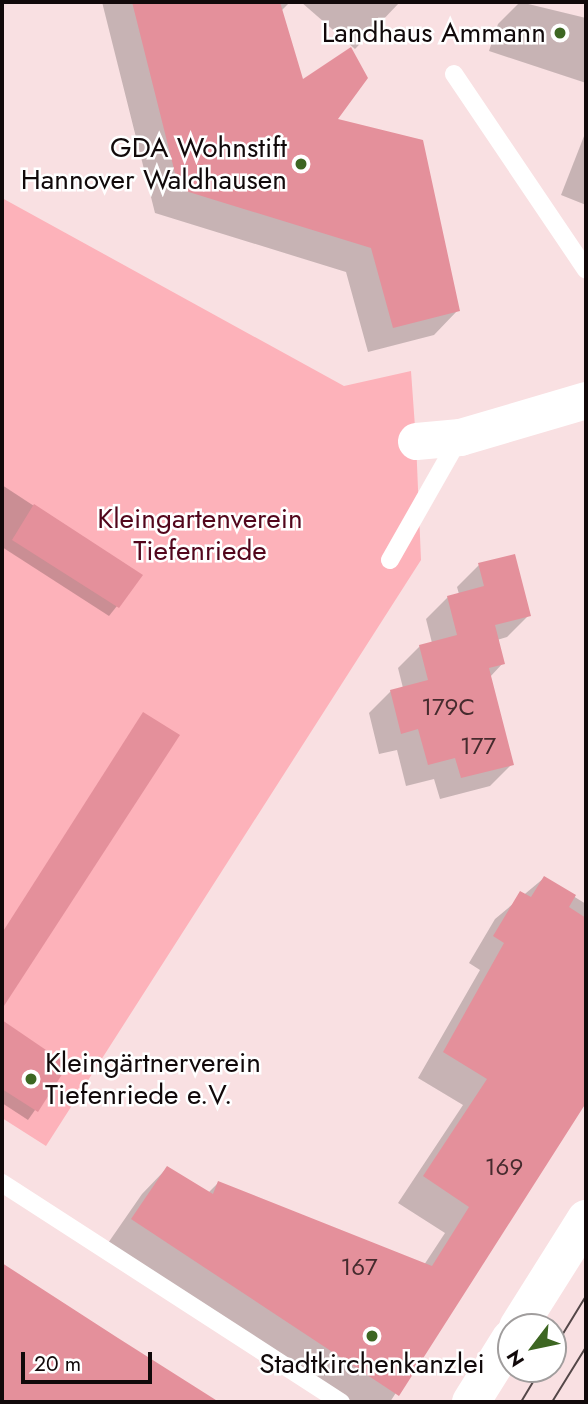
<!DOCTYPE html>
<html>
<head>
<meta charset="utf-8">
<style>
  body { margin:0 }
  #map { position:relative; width:588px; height:1404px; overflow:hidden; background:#f9e0e2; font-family:Jost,sans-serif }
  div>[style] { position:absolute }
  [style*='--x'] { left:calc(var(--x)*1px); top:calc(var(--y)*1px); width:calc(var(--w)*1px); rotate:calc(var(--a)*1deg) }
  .green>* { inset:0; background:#fdb2ba }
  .shadow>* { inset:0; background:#0003 }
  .building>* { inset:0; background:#e4909b }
  .lane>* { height:18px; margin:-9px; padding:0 9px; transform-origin:9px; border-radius:9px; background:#fff }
  .street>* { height:37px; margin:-18.5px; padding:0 18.5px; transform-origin:18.5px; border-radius:18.5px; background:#fff }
  .secondary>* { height:38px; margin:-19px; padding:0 19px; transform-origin:19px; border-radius:19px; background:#fff }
  .tram>* { height:2px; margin:-1px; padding:0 1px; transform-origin:1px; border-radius:1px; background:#544748 }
  .dots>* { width:19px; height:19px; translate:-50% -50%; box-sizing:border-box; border:4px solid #fff; border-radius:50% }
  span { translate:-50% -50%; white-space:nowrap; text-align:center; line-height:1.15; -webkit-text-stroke:5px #fff; paint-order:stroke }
  .number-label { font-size:24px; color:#462b2e }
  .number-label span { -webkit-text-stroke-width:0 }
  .poi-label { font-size:28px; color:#11090a }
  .right { translate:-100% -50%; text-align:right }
  .left { translate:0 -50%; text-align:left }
  .park-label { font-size:28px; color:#52061c }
  .frame { position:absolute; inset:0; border:4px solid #11090a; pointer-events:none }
  .north { position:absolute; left:497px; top:1313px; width:70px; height:70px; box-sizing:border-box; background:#fff; border:2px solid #a09d9d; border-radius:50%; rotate:238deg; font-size:19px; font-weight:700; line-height:28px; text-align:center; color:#11090a }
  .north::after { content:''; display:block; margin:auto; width:24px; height:32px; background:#3d6622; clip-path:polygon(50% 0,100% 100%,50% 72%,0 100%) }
  .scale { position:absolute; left:21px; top:1352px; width:131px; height:32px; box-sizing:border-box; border:4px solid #11090a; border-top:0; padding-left:9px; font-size:21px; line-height:24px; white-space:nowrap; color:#11090a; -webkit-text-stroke:5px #fff; paint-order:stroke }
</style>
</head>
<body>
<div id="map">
  <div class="green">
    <i style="clip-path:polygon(2px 198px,344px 386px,411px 371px,416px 441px,421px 560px,46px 1146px,2px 1118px)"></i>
  </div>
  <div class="shadow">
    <i style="clip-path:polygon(102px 2px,290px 2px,281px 11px,302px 82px,335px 120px,458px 310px,434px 335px,368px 352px,346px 272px,155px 213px)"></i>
    <i style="clip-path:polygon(301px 2px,400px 2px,355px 49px)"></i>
    <i style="clip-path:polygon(520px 2px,586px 18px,586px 83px,489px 51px,498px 24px)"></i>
    <i style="clip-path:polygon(586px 131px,586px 205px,561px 195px)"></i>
    <i style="clip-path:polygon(2px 485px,141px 576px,109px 616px,2px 547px)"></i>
    <i style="clip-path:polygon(479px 565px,529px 615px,507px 637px,497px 640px,503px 663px,490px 677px,512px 764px,490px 786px,440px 799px,434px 779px,406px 786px,397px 750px,379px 754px,369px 713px,391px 691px,403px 688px,398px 668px,420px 646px,432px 643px,426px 619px,448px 597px,459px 594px,457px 587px)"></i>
    <i style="clip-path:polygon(144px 714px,178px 736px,2px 1006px,2px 934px)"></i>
    <i style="clip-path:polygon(544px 878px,586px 904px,586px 1097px,390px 1402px,344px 1402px,106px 1246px,142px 1194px,167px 1168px,208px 1193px,218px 1183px,424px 1265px,445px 1233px,398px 1203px,463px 1105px,418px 1078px,480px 970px,469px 963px,495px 919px)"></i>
    <i style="clip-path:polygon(2px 1022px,66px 1066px,28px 1120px,2px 1103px)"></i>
    <i style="clip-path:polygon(2px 1265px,200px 1392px,194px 1402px,2px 1402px)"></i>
  </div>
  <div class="building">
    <i style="clip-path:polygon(132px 2px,280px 2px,303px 79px,351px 47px,368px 78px,338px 119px,423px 140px,460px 311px,393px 328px,371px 248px,179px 189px)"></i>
    <i style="clip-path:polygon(34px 504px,143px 575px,119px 608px,12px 540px)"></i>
    <i style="clip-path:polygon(515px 554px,531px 616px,495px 625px,505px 664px,489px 668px,514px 765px,461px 778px,455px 758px,428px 765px,418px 729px,401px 734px,390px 690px,428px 680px,419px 645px,457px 635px,447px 596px,484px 586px,478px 563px)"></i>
    <i style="clip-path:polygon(143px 712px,180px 735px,2px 1009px,2px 933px)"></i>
    <i style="clip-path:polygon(544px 876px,576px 895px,569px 907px,586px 918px,586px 1103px,399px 1396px,131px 1219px,167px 1166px,213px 1194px,218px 1181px,432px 1266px,469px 1207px,423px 1176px,487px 1079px,443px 1052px,504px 943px,493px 936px,520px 891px,531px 897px)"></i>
    <i style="clip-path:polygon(2px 1020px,68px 1065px,38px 1112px,2px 1089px)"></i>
    <i style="clip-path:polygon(2px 1263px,118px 1338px,219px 1402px,2px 1402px)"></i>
  </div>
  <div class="lane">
    <i style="--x:454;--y:74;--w:236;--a:56"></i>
    <i style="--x:390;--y:560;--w:142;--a:-60.4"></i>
    <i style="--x:2;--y:1183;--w:404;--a:32.9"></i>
  </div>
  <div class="street">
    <i style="--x:416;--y:441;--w:44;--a:-5.2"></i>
    <i style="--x:460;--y:437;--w:131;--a:-16.4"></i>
  </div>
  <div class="secondary">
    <i style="--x:518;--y:1327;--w:128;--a:-57.8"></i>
    <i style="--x:471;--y:1402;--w:75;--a:-58"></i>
  </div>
  <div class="tram">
    <i style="--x:553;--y:1350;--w:63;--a:-58.6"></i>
    <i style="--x:521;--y:1402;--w:39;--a:-59"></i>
    <i style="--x:552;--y:1402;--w:65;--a:-58.3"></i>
  </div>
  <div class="dots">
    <i style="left:560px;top:33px;background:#3d6622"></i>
    <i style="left:301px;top:164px;background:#3d6622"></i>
    <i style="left:31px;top:1079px;background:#3d6622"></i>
    <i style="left:372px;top:1336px;background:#3d6622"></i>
  </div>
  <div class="number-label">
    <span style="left:448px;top:707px">179C</span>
    <span style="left:478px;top:746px">177</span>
    <span style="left:504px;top:1167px">169</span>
    <span style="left:359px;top:1267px">167</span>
  </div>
  <div class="poi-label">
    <span class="right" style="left:546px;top:33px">Landhaus Ammann</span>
    <span class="right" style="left:287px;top:164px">GDA Wohnstift<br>Hannover Waldhausen</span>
    <span class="left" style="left:45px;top:1079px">Kleingärtnerverein<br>Tiefenriede e.V.</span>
    <span style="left:372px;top:1364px">Stadtkirchenkanzlei</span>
  </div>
  <div class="park-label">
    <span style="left:200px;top:535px">Kleingartenverein<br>Tiefenriede</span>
  </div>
  <div class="frame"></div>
  <div class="north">N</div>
  <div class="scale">20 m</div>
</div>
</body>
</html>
